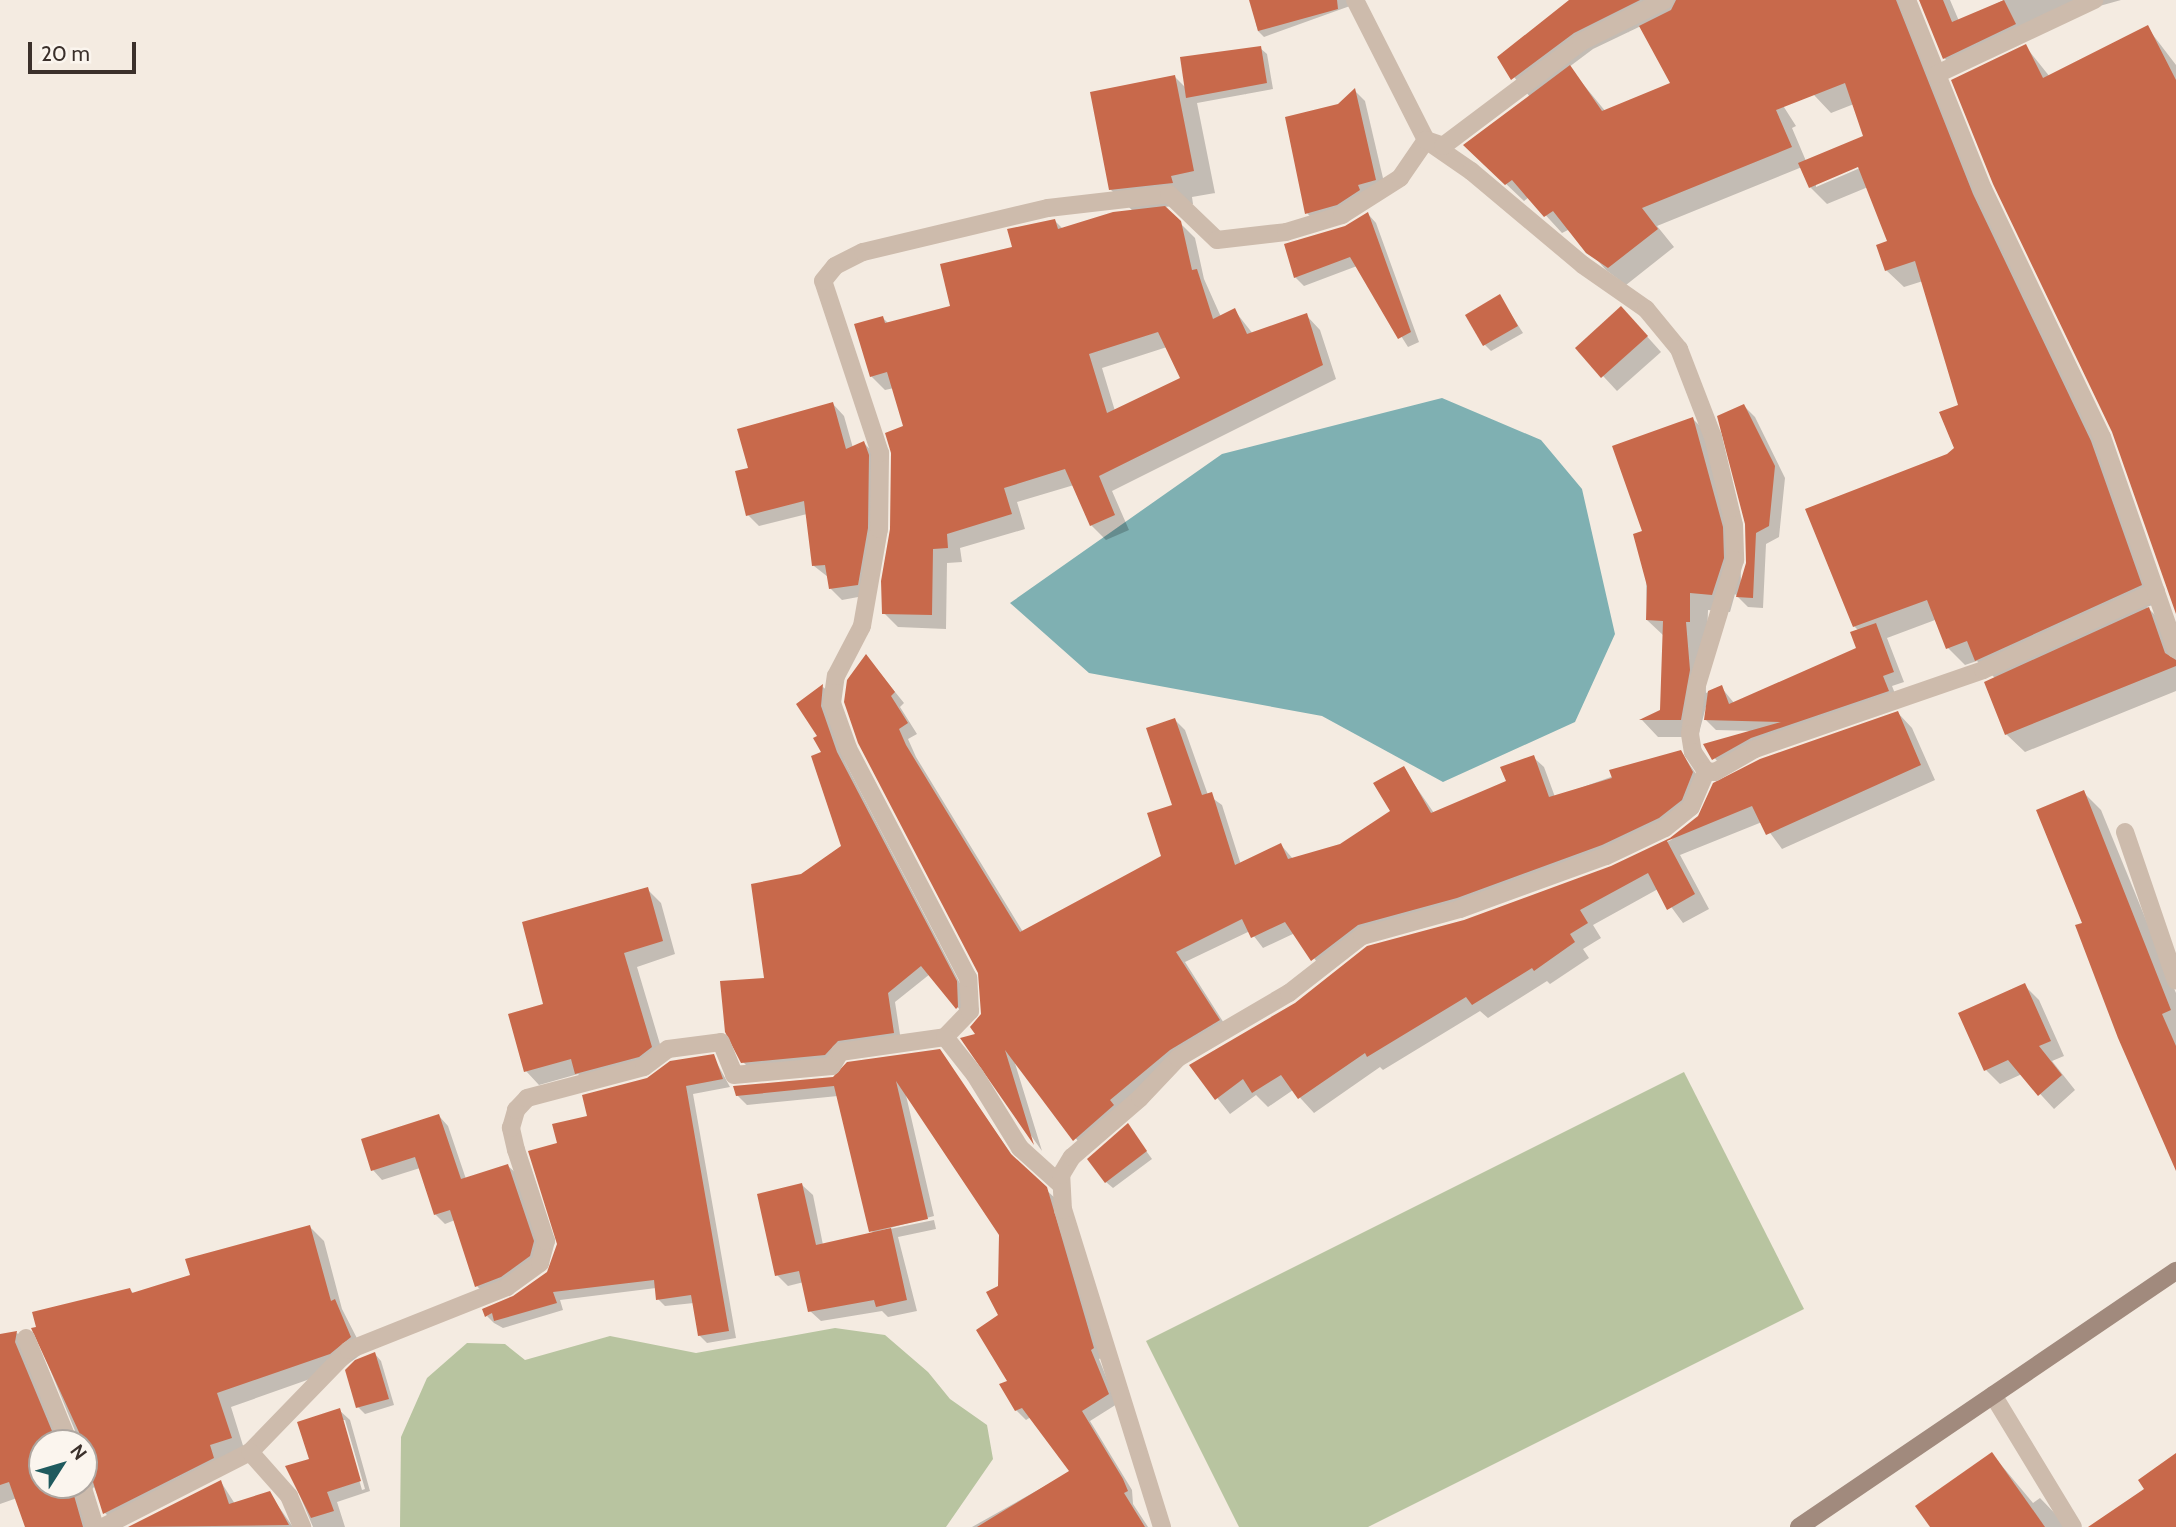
<!DOCTYPE html>
<html>
<head>
<meta charset="utf-8">
<style>
  body { margin:0 }
  #map { position:relative; width:2176px; height:1527px; overflow:hidden; background:#f4ebe1; font-family:Cabin,sans-serif }
  div>[style] { position:absolute }
  [style*='--x'] { left:calc(var(--x)*1px); top:calc(var(--y)*1px); width:calc(var(--w)*1px); rotate:calc(var(--a)*1deg) }
  .green>* { inset:0; background:#b8c4a0 }
  .water>* { inset:0; background:#7fb0b2 }
  .shadow>* { inset:0; background:#0003 }
  .building>* { inset:0; background:#c8694b }
  .minor>* { height:18px; margin:-9px; padding:0 9px; transform-origin:9px; border-radius:9px; background:#cdbbac }
  .secondary>* { height:18px; margin:-9px; padding:0 9px; transform-origin:9px; border-radius:9px; background:#a18a7d }
  span { translate:-50% -50%; white-space:nowrap; text-align:center; line-height:1.15; -webkit-text-stroke:5px #fbf5ee; paint-order:stroke }
  .north { position:absolute; left:28px; top:1429px; width:70px; height:70px; box-sizing:border-box; background:#fbf5ee; border:2px solid #aea6a0; border-radius:50%; rotate:53deg; font-size:19px; font-weight:700; line-height:28px; text-align:center; color:#3b302b }
  .north::after { content:''; display:block; margin:auto; width:24px; height:32px; background:#1f5a5e; clip-path:polygon(50% 0,100% 100%,50% 72%,0 100%) }
  .scale { position:absolute; left:28px; top:42px; width:108px; height:32px; box-sizing:border-box; border:4px solid #3b302b; border-top:0; padding-left:9px; font-size:21px; line-height:24px; white-space:nowrap; color:#3b302b; -webkit-text-stroke:5px #fbf5ee; paint-order:stroke }
</style>
</head>
<body>
<div id="map">
  <div class="green">
    <i style="clip-path:polygon(1684px 1072px,1804px 1309px,1368px 1527px,1239px 1527px,1146px 1341px)"></i>
    <i style="clip-path:polygon(835px 1328px,885px 1335px,928px 1372px,950px 1399px,987px 1425px,993px 1459px,946px 1527px,400px 1527px,401px 1437px,427px 1378px,467px 1343px,505px 1344px,525px 1360px,610px 1336px,696px 1353px)"></i>
  </div>
  <div class="water">
    <i style="clip-path:polygon(1442px 398px,1541px 440px,1582px 489px,1615px 634px,1575px 722px,1443px 782px,1322px 716px,1089px 673px,1010px 603px,1222px 454px)"></i>
  </div>
  <div class="shadow">
    <i style="clip-path:polygon(1250px 0,1354px 0,1350px 6px,1264px 37px,1258px 31px)"></i>
    <i style="clip-path:polygon(evenodd,1570px 0,1716px 0,1796px 126px,1792px 128px,1806px 161px,1865px 137px,1854px 104px,1831px 113px,1814px 95px,1768px 0,1898px 0,2108px 460px,2158px 603px,2147px 607px,2167px 627px,2176px 651px,2176px 691px,2025px 752px,2006px 734px,1995px 678px,1977px 661px,1965px 665px,1948px 648px,1935px 620px,1887px 638px,1904px 682px,1892px 686px,1898px 701px,1725px 770px,1705px 747px,1753px 731px,1716px 730px,1705px 719px,1709px 695px,1698px 737px,1658px 737px,1642px 720px,1662px 711px,1664px 636px,1647px 620px,1645px 532px,1693px 419px,1711px 437px,1740px 546px,1741px 584px,1748px 563px,1744px 406px,1755px 417px,1785px 478px,1779px 537px,1766px 544px,1763px 608px,1748px 607px,1735px 594px,1730px 612px,1708px 610px,1707px 639px,1703px 639px,1706px 693px,1721px 687px,1734px 703px,1858px 649px,1859px 631px,1854px 626px,1956px 448px,1960px 406px,1923px 281px,1904px 287px,1886px 270px,1889px 242px,1868px 187px,1827px 204px,1810px 187px,1802px 167px,1657px 226px,1674px 247px,1626px 285px,1606px 270px,1570px 229px,1562px 233px,1529px 197px,1524px 201px,1483px 162px,1530px 97px,1499px 58px,1570px 0,1641px 26px,1672px 84px,1606px 112px,1569px 67px,1593px 49px,1641px 26px,1570px 0,1866px 162px,1867px 165px,1816px 187px,1816px 183px,1866px 162px)"></i>
    <i style="clip-path:polygon(1920px 0,1950px 0,1959px 21px,2004px 0,2121px 0,2096px 7px,1959px 72px,1944px 58px)"></i>
    <i style="clip-path:polygon(2150px 31px,2176px 65px,2176px 609px,2026px 47px,2050px 77px)"></i>
    <i style="clip-path:polygon(evenodd,1260px 48px,1267px 54px,1273px 89px,1197px 103px,1215px 193px,1192px 197px,1193px 204px,1164px 207px,1195px 238px,1204px 279px,1221px 317px,1235px 311px,1253px 334px,1306px 315px,1320px 330px,1336px 379px,1112px 491px,1129px 530px,1106px 540px,1091px 525px,1074px 485px,1017px 502px,1025px 529px,960px 548px,962px 562px,947px 563px,946px 629px,898px 627px,884px 613px,905px 427px,894px 388px,885px 390px,871px 376px,883px 318px,889px 324px,952px 307px,1014px 248px,1055px 221px,1063px 229px,1133px 211px,1110px 189px,1175px 77px,1187px 89px,1260px 48px,1167px 347px,1183px 379px,1115px 411px,1102px 368px,1167px 347px)"></i>
    <i style="clip-path:polygon(1355px 91px,1365px 101px,1386px 191px,1318px 225px,1307px 213px,1339px 106px)"></i>
    <i style="clip-path:polygon(1368px 214px,1376px 223px,1419px 342px,1408px 347px,1357px 266px,1304px 286px,1295px 277px,1346px 228px)"></i>
    <i style="clip-path:polygon(1500px 297px,1523px 333px,1491px 351px,1485px 345px)"></i>
    <i style="clip-path:polygon(1635px 323px,1661px 352px,1617px 391px,1577px 348px)"></i>
    <i style="clip-path:polygon(833px 404px,844px 416px,853px 448px,864px 443px,875px 455px,869px 595px,842px 600px,830px 588px,828px 577px,814px 566px,807px 514px,759px 526px,748px 515px,750px 469px)"></i>
    <i style="clip-path:polygon(866px 656px,904px 703px,900px 707px,917px 734px,908px 739px,916px 757px,1023px 932px,1163px 857px,1175px 806px,1175px 720px,1185px 730px,1208px 795px,1222px 805px,1241px 865px,1281px 845px,1293px 859px,1340px 845px,1392px 812px,1403px 768px,1434px 813px,1508px 782px,1533px 757px,1544px 767px,1555px 797px,1681px 752px,1703px 784px,1670px 828px,1369px 935px,1323px 970px,1295px 933px,1263px 948px,1250px 931px,1185px 962px,1229px 1031px,1181px 1060px,1085px 1150px,1014px 1060px,1042px 1151px,963px 1039px,978px 1035px,983px 1015px,980px 973px)"></i>
    <i style="clip-path:polygon(823px 687px,831px 694px,829px 716px,845px 762px,964px 991px,965px 1016px,930px 974px,895px 1002px,901px 1041px,833px 1063px,751px 1070px,743px 1062px,802px 875px,843px 847px,819px 737px,799px 704px)"></i>
    <i style="clip-path:polygon(1898px 713px,1912px 728px,1935px 780px,1782px 849px,1762px 822px,1680px 855px,1709px 909px,1683px 923px,1658px 889px,1593px 925px,1601px 938px,1583px 949px,1589px 958px,1550px 984px,1547px 981px,1488px 1018px,1480px 1011px,1383px 1070px,1380px 1067px,1314px 1113px,1293px 1090px,1268px 1107px,1256px 1095px,1230px 1114px,1191px 1065px,1464px 921px,1612px 868px,1671px 840px,1700px 817px)"></i>
    <i style="clip-path:polygon(2084px 793px,2101px 810px,2176px 993px,2176px 1150px)"></i>
    <i style="clip-path:polygon(647px 889px,661px 903px,675px 954px,637px 967px,665px 1061px,590px 1086px,578px 1074px,539px 1085px,526px 1071px)"></i>
    <i style="clip-path:polygon(2024px 985px,2039px 1000px,2064px 1056px,2052px 1061px,2075px 1090px,2054px 1109px,2022px 1074px,2000px 1084px,1986px 1070px)"></i>
    <i style="clip-path:polygon(940px 1051px,1018px 1164px,1056px 1199px,1103px 1357px,1099px 1359px,1117px 1404px,1090px 1421px,1132px 1490px,1133px 1504px,1148px 1527px,972px 1527px,1072px 1471px,1031px 1417px,1026px 1420px,1016px 1410px,1000px 1316px,1001px 1234px,905px 1091px,934px 1216px,875px 1232px,934px 1220px,936px 1229px,898px 1237px,917px 1311px,888px 1317px,882px 1311px,821px 1321px,810px 1311px,804px 1282px,788px 1286px,777px 1275px,802px 1185px,813px 1195px,823px 1245px,873px 1234px,838px 1096px,747px 1105px,737px 1095px,834px 1079px)"></i>
    <i style="clip-path:polygon(713px 1056px,730px 1087px,693px 1094px,736px 1338px,707px 1343px,699px 1335px,694px 1303px,665px 1306px,658px 1299px,656px 1288px,560px 1300px,563px 1310px,503px 1328px,494px 1323px,487px 1316px,549px 1273px,559px 1244px,559px 1144px,590px 1117px,648px 1079px)"></i>
    <i style="clip-path:polygon(439px 1116px,448px 1126px,466px 1179px,508px 1166px,518px 1175px,543px 1252px,486px 1296px,477px 1286px,455px 1220px,445px 1224px,435px 1214px,420px 1168px,382px 1180px,373px 1170px)"></i>
    <i style="clip-path:polygon(1128px 1126px,1152px 1159px,1113px 1188px,1106px 1182px)"></i>
    <i style="clip-path:polygon(310px 1227px,324px 1241px,342px 1309px,364px 1352px,344px 1367px,231px 1407px,245px 1452px,119px 1527px,105px 1513px,94px 1487px,84px 1498px,92px 1527px,31px 1527px,17px 1498px,0 1504px,0 1336px,17px 1333px,31px 1347px,64px 1443px,42px 1443px,42px 1485px,84px 1485px,84px 1443px,80px 1443px,34px 1330px,130px 1290px,134px 1294px,192px 1276px)"></i>
    <i style="clip-path:polygon(375px 1354px,381px 1361px,394px 1405px,365px 1414px,358px 1407px)"></i>
    <i style="clip-path:polygon(evenodd,339px 1410px,350px 1420px,370px 1491px,337px 1502px,345px 1527px,313px 1527px,288px 1467px,311px 1460px,339px 1410px,342px 1420px,345px 1420px,365px 1489px,362px 1490px,342px 1420px)"></i>
    <i style="clip-path:polygon(1992px 1454px,2033px 1503px,2040px 1498px,2068px 1527px,1932px 1527px)"></i>
    <i style="clip-path:polygon(221px 1482px,235px 1504px,269px 1493px,293px 1527px,132px 1527px)"></i>
  </div>
  <div class="building">
    <i style="clip-path:polygon(1249px 0,1337px 0,1338px 9px,1258px 31px)"></i>
    <i style="clip-path:polygon(1569px 0,1640px 0,1574px 33px,1511px 80px,1497px 57px)"></i>
    <i style="clip-path:polygon(1676px 0,1896px 0,1973px 194px,2091px 441px,2142px 585px,1975px 661px,1967px 641px,1946px 649px,1927px 600px,1853px 627px,1805px 509px,1947px 454px,1954px 448px,1939px 412px,1958px 405px,1915px 261px,1885px 271px,1876px 245px,1887px 241px,1858px 167px,1809px 188px,1798px 163px,1863px 136px,1845px 83px,1776px 110px,1792px 147px,1642px 208px,1658px 229px,1608px 268px,1586px 253px,1553px 211px,1544px 217px,1512px 180px,1505px 185px,1463px 145px,1570px 65px,1602px 111px,1670px 83px,1639px 26px,1671px 10px)"></i>
    <i style="clip-path:polygon(1919px 0,1943px 0,1952px 22px,2004px 0,2016px 24px,1943px 59px)"></i>
    <i style="clip-path:polygon(2148px 25px,2176px 80px,2176px 614px,2112px 432px,1993px 184px,1951px 80px,2026px 44px,2043px 78px)"></i>
    <i style="clip-path:polygon(1261px 46px,1267px 83px,1186px 98px,1180px 57px)"></i>
    <i style="clip-path:polygon(1175px 75px,1194px 171px,1171px 176px,1173px 183px,1109px 190px,1090px 92px)"></i>
    <i style="clip-path:polygon(1355px 88px,1376px 180px,1358px 185px,1360px 190px,1337px 205px,1305px 214px,1285px 117px,1338px 104px)"></i>
    <i style="clip-path:polygon(evenodd,1165px 206px,1181px 221px,1192px 270px,1197px 269px,1213px 319px,1235px 308px,1247px 334px,1307px 313px,1323px 365px,1099px 476px,1115px 515px,1090px 526px,1065px 469px,1004px 488px,1012px 514px,947px 534px,948px 548px,933px 549px,932px 615px,882px 614px,881px 581px,890px 529px,891px 453px,885px 433px,903px 426px,887px 372px,870px 377px,854px 324px,883px 316px,885px 323px,950px 306px,940px 264px,1012px 247px,1007px 229px,1055px 219px,1058px 229px,1113px 212px,1165px 206px,1158px 332px,1180px 378px,1107px 413px,1089px 354px,1158px 332px)"></i>
    <i style="clip-path:polygon(1368px 212px,1411px 332px,1398px 339px,1350px 257px,1294px 278px,1284px 244px,1345px 226px)"></i>
    <i style="clip-path:polygon(1500px 294px,1518px 326px,1483px 346px,1465px 315px)"></i>
    <i style="clip-path:polygon(1621px 306px,1648px 336px,1601px 378px,1575px 348px)"></i>
    <i style="clip-path:polygon(833px 402px,846px 449px,864px 441px,869px 455px,868px 528px,858px 585px,829px 589px,825px 565px,812px 566px,804px 501px,746px 516px,735px 471px,748px 468px,737px 429px)"></i>
    <i style="clip-path:polygon(1744px 404px,1775px 466px,1769px 526px,1756px 533px,1753px 598px,1736px 597px,1746px 563px,1745px 524px,1717px 416px)"></i>
    <i style="clip-path:polygon(1693px 417px,1723px 527px,1724px 558px,1712px 595px,1690px 593px,1690px 622px,1686px 622px,1690px 670px,1681px 720px,1639px 720px,1660px 710px,1663px 621px,1646px 620px,1647px 586px,1633px 534px,1642px 531px,1612px 446px)"></i>
    <i style="clip-path:polygon(2149px 607px,2165px 653px,2176px 660px,2176px 666px,2005px 735px,1984px 682px)"></i>
    <i style="clip-path:polygon(1876px 623px,1894px 672px,1883px 676px,1889px 691px,1751px 738px,1712px 760px,1703px 744px,1781px 722px,1704px 720px,1708px 691px,1722px 685px,1729px 704px,1856px 648px,1850px 632px)"></i>
    <i style="clip-path:polygon(866px 654px,895px 692px,891px 696px,908px 723px,899px 729px,906px 745px,1020px 932px,1161px 856px,1147px 813px,1172px 805px,1146px 728px,1175px 718px,1202px 795px,1212px 792px,1235px 865px,1281px 843px,1288px 859px,1340px 844px,1390px 811px,1373px 783px,1404px 766px,1431px 813px,1506px 781px,1500px 767px,1534px 755px,1549px 797px,1612px 778px,1609px 770px,1681px 750px,1693px 772px,1682px 800px,1659px 818px,1602px 845px,1457px 898px,1358px 925px,1311px 961px,1285px 922px,1251px 938px,1242px 919px,1176px 952px,1220px 1020px,1170px 1050px,1110px 1100px,1114px 1105px,1073px 1141px,1005px 1050px,1034px 1145px,960px 1038px,975px 1034px,970px 1027px,981px 1014px,978px 973px,858px 743px,844px 702px,847px 680px)"></i>
    <i style="clip-path:polygon(823px 684px,821px 706px,837px 752px,957px 981px,958px 1007px,956px 1009px,921px 966px,888px 993px,894px 1033px,838px 1041px,825px 1055px,741px 1063px,725px 1032px,720px 981px,764px 978px,751px 884px,801px 874px,841px 846px,811px 756px,821px 752px,813px 738px,817px 736px,796px 704px)"></i>
    <i style="clip-path:polygon(1898px 711px,1921px 765px,1766px 835px,1752px 806px,1667px 841px,1695px 894px,1667px 910px,1648px 873px,1580px 910px,1588px 923px,1570px 934px,1575px 942px,1534px 971px,1532px 968px,1472px 1005px,1466px 997px,1367px 1057px,1365px 1053px,1298px 1099px,1281px 1075px,1252px 1093px,1243px 1079px,1215px 1100px,1189px 1065px,1295px 1003px,1367px 946px,1464px 920px,1611px 866px,1670px 838px,1698px 816px,1713px 783px,1760px 759px)"></i>
    <i style="clip-path:polygon(2084px 790px,2171px 1010px,2162px 1014px,2176px 1046px,2176px 1171px,2118px 1038px,2075px 925px,2082px 923px,2036px 810px)"></i>
    <i style="clip-path:polygon(648px 887px,663px 941px,624px 953px,652px 1047px,639px 1057px,575px 1074px,571px 1059px,524px 1072px,508px 1014px,543px 1004px,522px 922px)"></i>
    <i style="clip-path:polygon(2025px 983px,2051px 1041px,2039px 1046px,2062px 1075px,2038px 1096px,2008px 1060px,1984px 1071px,1958px 1013px)"></i>
    <i style="clip-path:polygon(940px 1049px,1011px 1154px,1047px 1187px,1094px 1348px,1091px 1350px,1109px 1394px,1082px 1411px,1123px 1479px,1128px 1491px,1124px 1493px,1145px 1527px,977px 1527px,1069px 1471px,1022px 1408px,1015px 1411px,999px 1384px,1007px 1381px,976px 1330px,998px 1315px,986px 1292px,998px 1286px,999px 1235px,896px 1081px,928px 1219px,869px 1232px,834px 1086px,736px 1096px,733px 1086px,833px 1077px,847px 1062px)"></i>
    <i style="clip-path:polygon(714px 1054px,723px 1079px,686px 1086px,729px 1331px,698px 1336px,691px 1295px,656px 1300px,654px 1280px,553px 1292px,557px 1303px,494px 1321px,492px 1313px,485px 1317px,482px 1309px,513px 1296px,547px 1272px,557px 1244px,528px 1151px,557px 1143px,552px 1124px,587px 1116px,582px 1095px,647px 1078px,670px 1061px)"></i>
    <i style="clip-path:polygon(439px 1114px,461px 1179px,508px 1164px,534px 1241px,530px 1256px,501px 1277px,475px 1287px,450px 1210px,434px 1215px,415px 1157px,371px 1171px,361px 1139px)"></i>
    <i style="clip-path:polygon(1128px 1123px,1147px 1151px,1105px 1183px,1087px 1159px)"></i>
    <i style="clip-path:polygon(802px 1183px,816px 1245px,891px 1228px,907px 1300px,876px 1307px,874px 1300px,808px 1312px,799px 1271px,775px 1276px,757px 1194px)"></i>
    <i style="clip-path:polygon(310px 1225px,331px 1301px,335px 1299px,351px 1337px,330px 1354px,217px 1393px,232px 1438px,210px 1445px,214px 1458px,103px 1514px,93px 1482px,84px 1474px,84px 1443px,31px 1328px,36px 1327px,32px 1312px,130px 1288px,132px 1293px,190px 1275px,185px 1259px)"></i>
    <i style="clip-path:polygon(17px 1331px,15px 1342px,57px 1443px,42px 1443px,42px 1485px,71px 1485px,83px 1527px,25px 1527px,9px 1482px,0 1485px,0 1334px)"></i>
    <i style="clip-path:polygon(375px 1352px,389px 1399px,356px 1408px,345px 1370px,355px 1360px)"></i>
    <i style="clip-path:polygon(340px 1408px,361px 1481px,327px 1492px,334px 1511px,311px 1518px,285px 1466px,309px 1459px,297px 1422px)"></i>
    <i style="clip-path:polygon(1992px 1452px,2045px 1527px,1930px 1527px,1915px 1506px)"></i>
    <i style="clip-path:polygon(2176px 1453px,2176px 1527px,2088px 1527px,2144px 1489px,2138px 1480px)"></i>
    <i style="clip-path:polygon(221px 1480px,229px 1504px,270px 1491px,289px 1525px,128px 1527px)"></i>
  </div>
  <div class="minor">
    <i style="--x:1355;--y:0;--w:157;--a:63.1"></i>
    <i style="--x:1426;--y:140;--w:55;--a:34.6"></i>
    <i style="--x:1471;--y:171;--w:146;--a:40"></i>
    <i style="--x:1583;--y:265;--w:77;--a:34.9"></i>
    <i style="--x:1646;--y:309;--w:52;--a:50.5"></i>
    <i style="--x:1679;--y:349;--w:94;--a:68.9"></i>
    <i style="--x:1713;--y:437;--w:90;--a:76.6"></i>
    <i style="--x:1734;--y:525;--w:35;--a:88"></i>
    <i style="--x:1735;--y:560;--w:131;--a:106.9"></i>
    <i style="--x:1697;--y:685;--w:49;--a:98.1"></i>
    <i style="--x:1690;--y:734;--w:18;--a:81"></i>
    <i style="--x:1693;--y:752;--w:23;--a:56"></i>
    <i style="--x:1706;--y:771;--w:9;--a:6"></i>
    <i style="--x:1715;--y:772;--w:46;--a:-29.9"></i>
    <i style="--x:1755;--y:749;--w:241;--a:-19.1"></i>
    <i style="--x:1983;--y:670;--w:190;--a:-24.5"></i>
    <i style="--x:1907;--y:0;--w:204;--a:68.1"></i>
    <i style="--x:1983;--y:189;--w:275;--a:64.4"></i>
    <i style="--x:2102;--y:437;--w:225;--a:70.8"></i>
    <i style="--x:1937;--y:74;--w:174;--a:-25.2"></i>
    <i style="--x:2125;--y:832;--w:157;--a:71.1"></i>
    <i style="--x:945;--y:1037;--w:36;--a:-46"></i>
    <i style="--x:970;--y:1011;--w:33;--a:-93"></i>
    <i style="--x:968;--y:978;--w:259;--a:-117.6"></i>
    <i style="--x:848;--y:748;--w:48;--a:-109.6"></i>
    <i style="--x:832;--y:703;--w:27;--a:-82"></i>
    <i style="--x:836;--y:676;--w:56;--a:-62.5"></i>
    <i style="--x:862;--y:626;--w:98;--a:-80.1"></i>
    <i style="--x:879;--y:529;--w:76;--a:-89.2"></i>
    <i style="--x:880;--y:453;--w:181;--a:-108.3"></i>
    <i style="--x:823;--y:281;--w:19;--a:-51"></i>
    <i style="--x:835;--y:266;--w:31;--a:-27"></i>
    <i style="--x:863;--y:252;--w:190;--a:-13.4"></i>
    <i style="--x:1048;--y:208;--w:122;--a:-6.6"></i>
    <i style="--x:1169;--y:194;--w:66;--a:43.8"></i>
    <i style="--x:1217;--y:240;--w:69;--a:-6.6"></i>
    <i style="--x:1286;--y:232;--w:59;--a:-16.9"></i>
    <i style="--x:1342;--y:215;--w:69;--a:-32.5"></i>
    <i style="--x:1400;--y:178;--w:46;--a:-55.6"></i>
    <i style="--x:1426;--y:140;--w:18;--a:19"></i>
    <i style="--x:1443;--y:146;--w:173;--a:-37"></i>
    <i style="--x:1581;--y:42;--w:94;--a:-26.6"></i>
    <i style="--x:26;--y:1338;--w:113;--a:67.7"></i>
    <i style="--x:1993;--y:1395;--w:154;--a:58.8"></i>
    <i style="--x:250;--y:1452;--w:142;--a:-45.9"></i>
    <i style="--x:349;--y:1350;--w:170;--a:-21.7"></i>
    <i style="--x:507;--y:1287;--w:41;--a:-36"></i>
    <i style="--x:540;--y:1263;--w:23;--a:-75"></i>
    <i style="--x:546;--y:1241;--w:96;--a:-108.2"></i>
    <i style="--x:516;--y:1150;--w:23;--a:-103"></i>
    <i style="--x:511;--y:1128;--w:19;--a:-74"></i>
    <i style="--x:516;--y:1110;--w:16;--a:-47"></i>
    <i style="--x:527;--y:1098;--w:121;--a:-14.8"></i>
    <i style="--x:644;--y:1067;--w:30;--a:-37"></i>
    <i style="--x:668;--y:1049;--w:53;--a:-7.5"></i>
    <i style="--x:721;--y:1042;--w:35;--a:68"></i>
    <i style="--x:734;--y:1075;--w:98;--a:-5.2"></i>
    <i style="--x:832;--y:1066;--w:16;--a:-60"></i>
    <i style="--x:840;--y:1052;--w:106;--a:-8.1"></i>
    <i style="--x:945;--y:1037;--w:48;--a:51.7"></i>
    <i style="--x:975;--y:1075;--w:86;--a:58.3"></i>
    <i style="--x:1020;--y:1148;--w:54;--a:42"></i>
    <i style="--x:82;--y:1485;--w:44;--a:72.8"></i>
    <i style="--x:103;--y:1527;--w:165;--a:-27"></i>
    <i style="--x:250;--y:1452;--w:59;--a:48.4"></i>
    <i style="--x:289;--y:1496;--w:34;--a:67"></i>
    <i style="--x:1162;--y:1527;--w:332;--a:-107.3"></i>
    <i style="--x:1063;--y:1210;--w:35;--a:-93"></i>
    <i style="--x:1061;--y:1175;--w:21;--a:-59"></i>
    <i style="--x:1072;--y:1157;--w:90;--a:-40.9"></i>
    <i style="--x:1140;--y:1098;--w:55;--a:-46.5"></i>
    <i style="--x:1178;--y:1058;--w:129;--a:-30.4"></i>
    <i style="--x:1289;--y:993;--w:93;--a:-38"></i>
    <i style="--x:1362;--y:936;--w:102;--a:-15.4"></i>
    <i style="--x:1460;--y:909;--w:155;--a:-20"></i>
    <i style="--x:1606;--y:856;--w:65;--a:-25.4"></i>
    <i style="--x:1665;--y:828;--w:33;--a:-39"></i>
    <i style="--x:1691;--y:807;--w:39;--a:-67"></i>
  </div>
  <div class="secondary">
    <i style="--x:1799;--y:1527;--w:456;--a:-34.2"></i>
  </div>
  <div class="north">N</div>
  <div class="scale">20 m</div>
</div>
</body>
</html>
